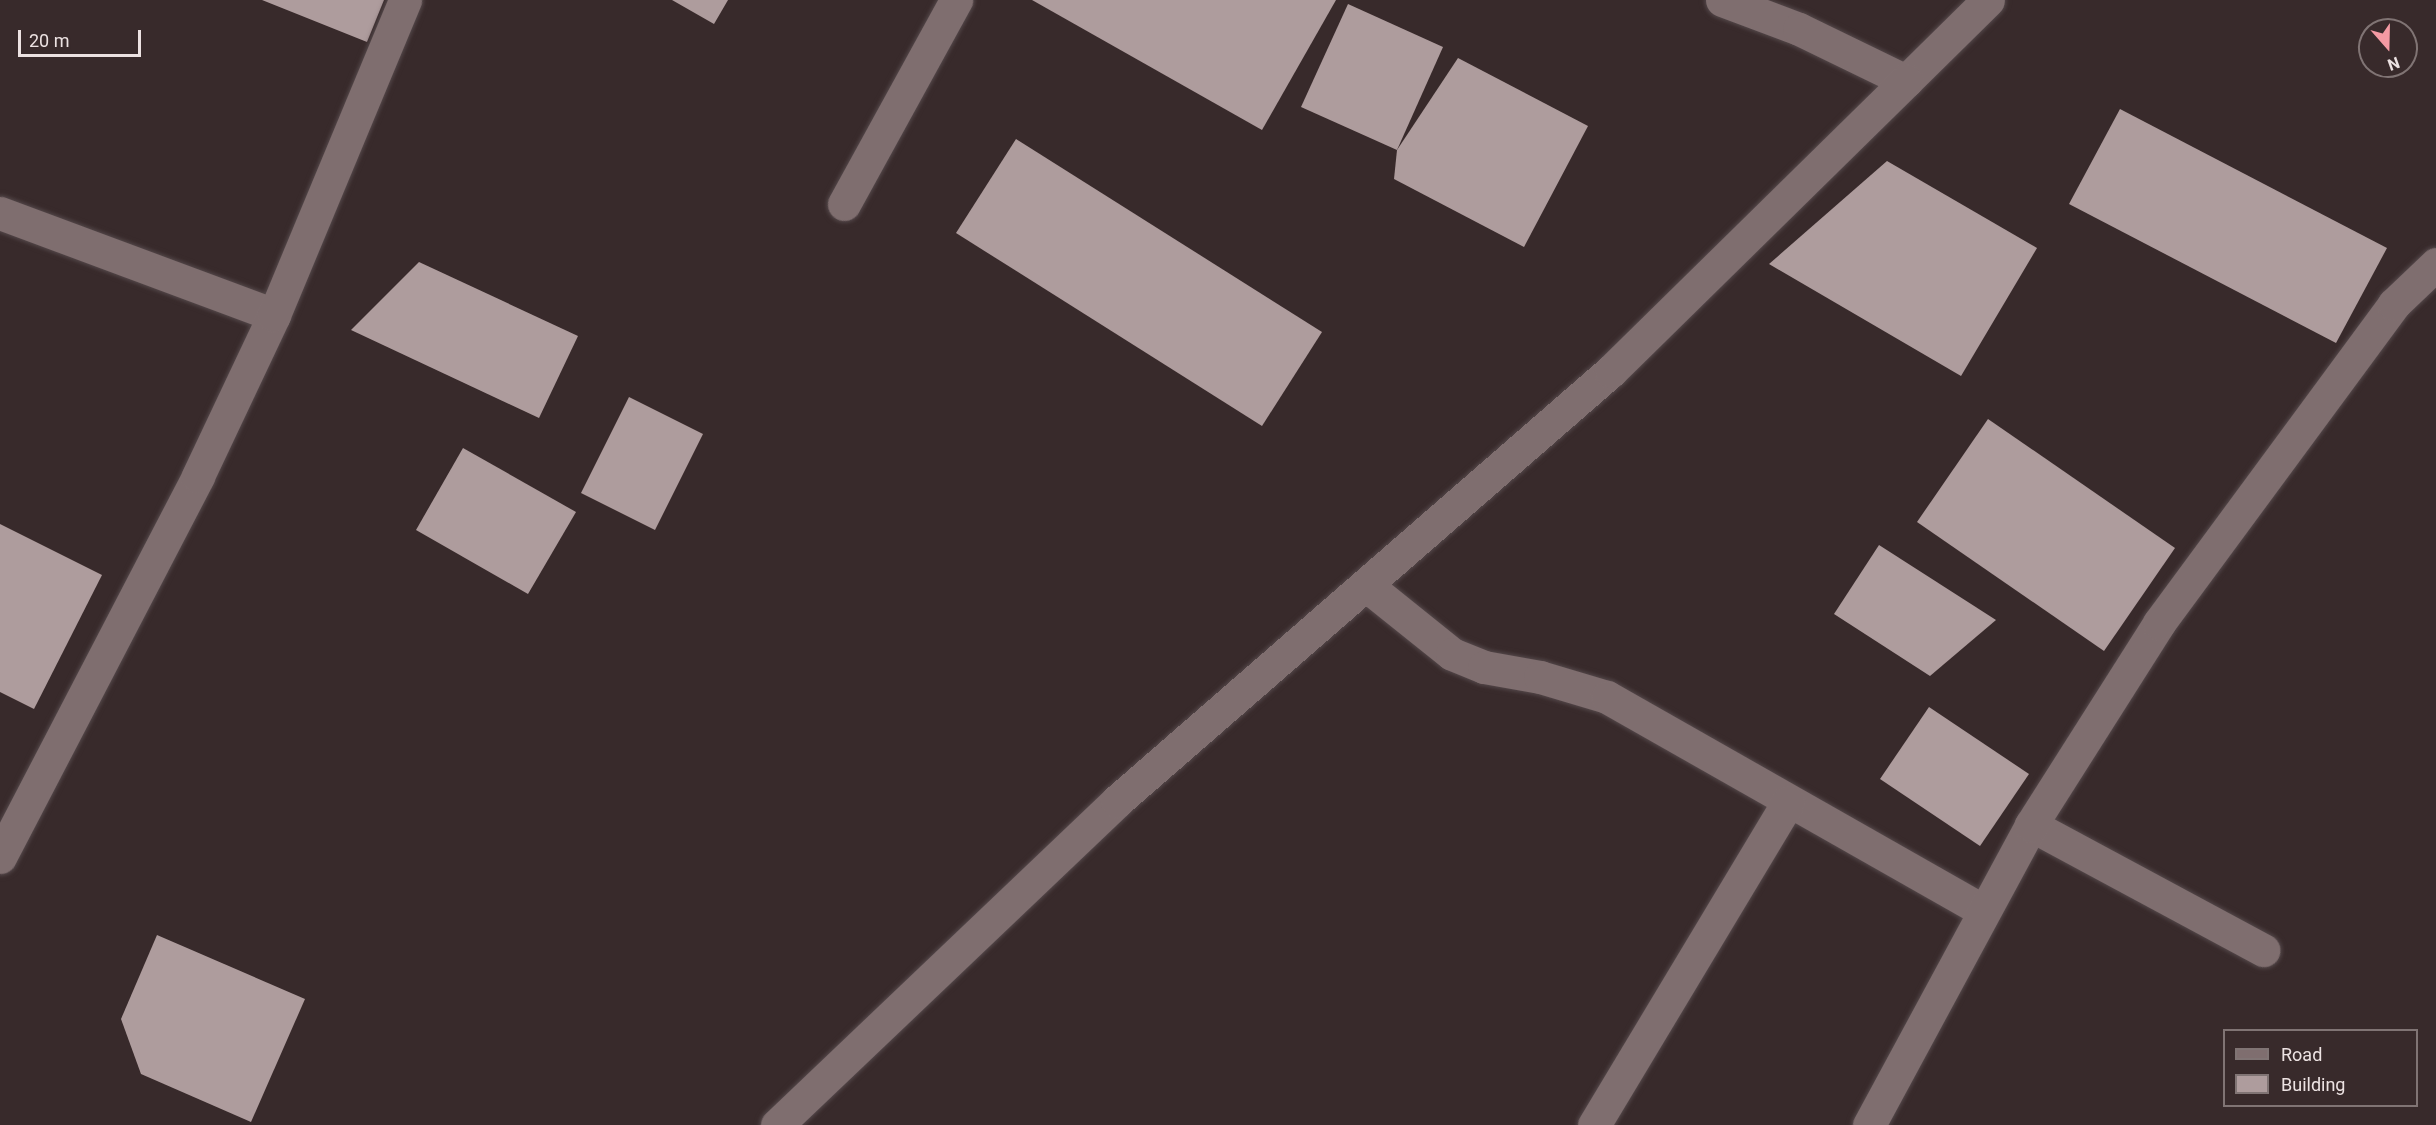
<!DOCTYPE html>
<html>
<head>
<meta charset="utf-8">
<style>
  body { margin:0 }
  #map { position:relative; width:2436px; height:1125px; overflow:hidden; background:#382a2b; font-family:Roboto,sans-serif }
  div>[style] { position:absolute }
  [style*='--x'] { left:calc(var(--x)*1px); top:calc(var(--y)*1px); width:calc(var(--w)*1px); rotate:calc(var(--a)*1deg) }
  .building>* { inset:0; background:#ae9c9d }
  .roads { filter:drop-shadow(0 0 2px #54484a) drop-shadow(0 0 2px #54484a) }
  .street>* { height:33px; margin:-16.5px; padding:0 16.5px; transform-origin:16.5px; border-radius:16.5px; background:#7f6e6f }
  span { translate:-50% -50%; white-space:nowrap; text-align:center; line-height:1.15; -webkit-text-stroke:6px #382a2b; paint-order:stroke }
  .legend { position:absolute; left:2223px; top:1029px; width:195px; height:78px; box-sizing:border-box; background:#382a2b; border:2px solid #807474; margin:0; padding:8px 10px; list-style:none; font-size:18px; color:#ece2e2 }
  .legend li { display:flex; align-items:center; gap:12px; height:30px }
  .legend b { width:30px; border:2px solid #807474 }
  .north { position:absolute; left:2358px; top:18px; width:60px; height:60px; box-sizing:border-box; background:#382a2b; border:2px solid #807474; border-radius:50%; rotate:160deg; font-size:16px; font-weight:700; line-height:24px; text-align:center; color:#ece2e2 }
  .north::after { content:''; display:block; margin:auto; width:21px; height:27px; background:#f49aa3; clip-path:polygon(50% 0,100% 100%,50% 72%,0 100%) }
  .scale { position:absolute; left:18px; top:30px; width:123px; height:27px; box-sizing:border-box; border:3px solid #ece2e2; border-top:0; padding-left:8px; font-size:18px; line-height:21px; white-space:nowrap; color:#ece2e2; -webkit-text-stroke:4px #382a2b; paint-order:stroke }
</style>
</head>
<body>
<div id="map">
  <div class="building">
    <i style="clip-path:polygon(262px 0,384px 0,367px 42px)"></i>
    <i style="clip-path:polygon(672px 0,728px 0,714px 24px)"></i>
    <i style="clip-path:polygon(1032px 0,1336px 0,1262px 130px)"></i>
    <i style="clip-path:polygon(1348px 4px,1443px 47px,1397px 150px,1301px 107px)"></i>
    <i style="clip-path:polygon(1458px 58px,1588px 126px,1524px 247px,1394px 179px,1397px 150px)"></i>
    <i style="clip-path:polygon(2120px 109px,2387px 248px,2336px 343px,2069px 204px)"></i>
    <i style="clip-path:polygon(1016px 139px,1322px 332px,1262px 426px,956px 233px)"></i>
    <i style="clip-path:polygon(1887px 161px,2037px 248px,1961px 376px,1769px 264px)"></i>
    <i style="clip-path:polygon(419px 262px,578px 336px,539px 418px,351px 330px)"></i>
    <i style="clip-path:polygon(629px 397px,703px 434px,655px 530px,581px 493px)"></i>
    <i style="clip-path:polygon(1988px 419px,2175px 548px,2104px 651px,1917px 522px)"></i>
    <i style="clip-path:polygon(463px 448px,576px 512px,528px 594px,416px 530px)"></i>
    <i style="clip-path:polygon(0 524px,102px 575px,34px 709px,0 692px)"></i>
    <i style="clip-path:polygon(1879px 545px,1996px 620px,1930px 676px,1834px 614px)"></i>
    <i style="clip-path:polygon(1929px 707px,2029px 774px,1980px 846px,1880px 779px)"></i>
    <i style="clip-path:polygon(157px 935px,305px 999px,251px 1122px,141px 1074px,121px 1019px)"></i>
  </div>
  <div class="roads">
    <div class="street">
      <i style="--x:1722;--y:0;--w:82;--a:20.6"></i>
      <i style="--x:1799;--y:29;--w:119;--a:25.9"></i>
      <i style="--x:1906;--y:81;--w:115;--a:-44.6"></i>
      <i style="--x:844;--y:204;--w:233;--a:-61.2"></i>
      <i style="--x:0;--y:213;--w:292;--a:20.4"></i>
      <i style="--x:1366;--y:585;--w:110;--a:38.7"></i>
      <i style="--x:1452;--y:654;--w:35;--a:22"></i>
      <i style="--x:1484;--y:667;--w:57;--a:10.1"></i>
      <i style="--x:1540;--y:677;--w:70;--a:16.6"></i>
      <i style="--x:1607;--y:697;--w:433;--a:29.6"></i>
      <i style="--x:2031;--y:825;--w:264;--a:28.3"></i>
      <i style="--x:0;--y:857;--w:429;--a:-62.5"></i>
      <i style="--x:198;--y:476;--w:178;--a:-64.7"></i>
      <i style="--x:274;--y:315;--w:341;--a:-67.4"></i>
      <i style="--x:777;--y:1125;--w:470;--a:-43.6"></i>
      <i style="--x:1117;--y:801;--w:655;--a:-41.04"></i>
      <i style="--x:1611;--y:371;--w:414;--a:-44.5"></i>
      <i style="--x:1594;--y:1125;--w:377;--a:-59"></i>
      <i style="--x:1869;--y:1125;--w:341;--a:-61.6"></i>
      <i style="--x:2031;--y:825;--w:239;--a:-57.6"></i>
      <i style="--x:2159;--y:623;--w:396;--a:-53.6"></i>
      <i style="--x:2394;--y:304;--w:58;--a:-43.6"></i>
    </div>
  </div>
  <ul class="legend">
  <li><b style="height:8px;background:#7f6e6f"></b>Road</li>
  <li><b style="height:16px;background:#ae9c9d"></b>Building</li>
  </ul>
  <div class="north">N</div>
  <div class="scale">20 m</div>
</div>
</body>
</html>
